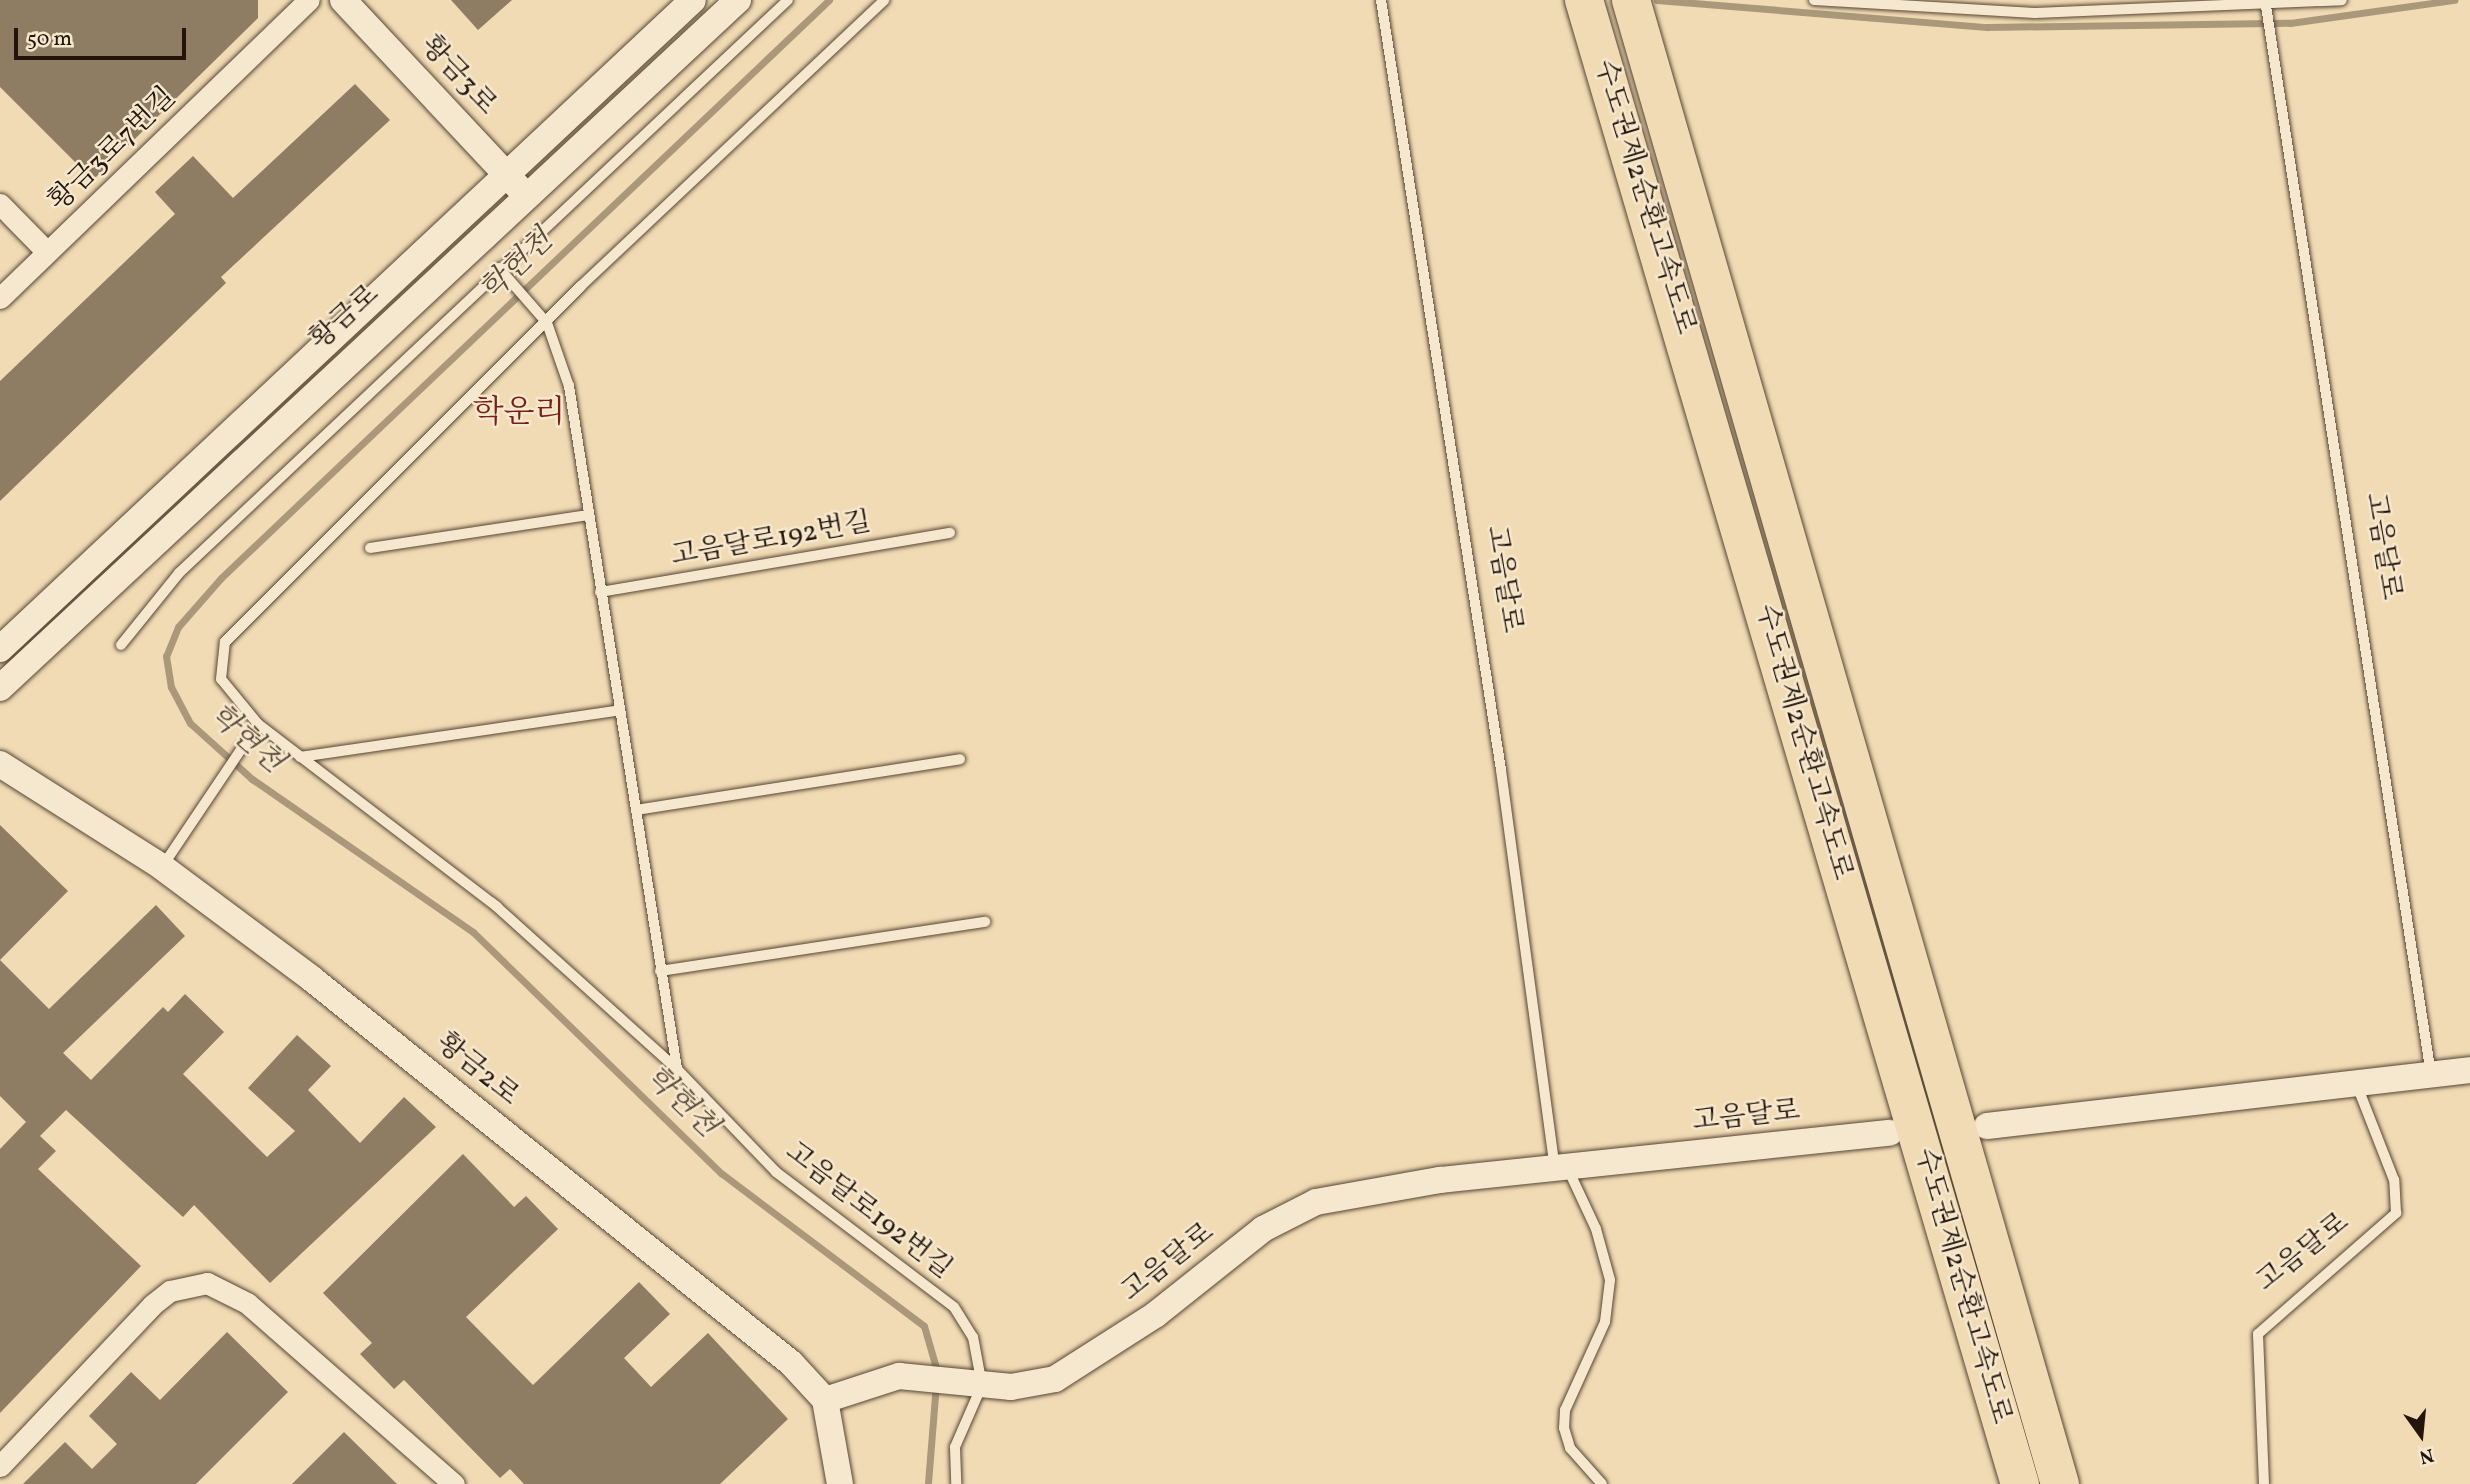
<!DOCTYPE html>
<html>
<head>
<meta charset="utf-8">
<style>
  body { margin:0 }
  #map { position:relative; width:2470px; height:1484px; overflow:hidden; background:#f1dbb4; font-family:Vollkorn,"Noto Serif KR",serif }
  div>[style] { position:absolute }
  [style*='--x'] { left:calc(var(--x)*1px); top:calc(var(--y)*1px); width:calc(var(--w)*1px); rotate:calc(var(--a)*1deg) }
  .stream>* { height:7px; margin:-3.5px; padding:0 3.5px; transform-origin:3.5px; border-radius:3.5px; background:#ab987b }
  .building>* { inset:0; background:#8e7c63 }
  .roads { filter:drop-shadow(0 0 2px #564635) drop-shadow(0 0 2px #564635) }
  .service>* { height:10px; margin:-5px; padding:0 5px; transform-origin:5px; border-radius:5px; background:#f6e8ce }
  .minor>* { height:21px; margin:-10.5px; padding:0 10.5px; transform-origin:10.5px; border-radius:10.5px; background:#f6e8ce }
  .tertiary>* { height:26px; margin:-13px; padding:0 13px; transform-origin:13px; border-radius:13px; background:#f6e8ce }
  .motorway>* { height:38px; margin:-19px; padding:0 19px; transform-origin:19px; border-radius:19px; background:#f1dbb4 }
  span { translate:-50% -50%; white-space:nowrap; text-align:center; line-height:1.15; -webkit-text-stroke:5px #f6e8ce; paint-order:stroke }
  .street-label { font-size:28px; color:#23150b }
  .water-label { font-size:30px; color:#594938; font-style:italic }
  .quarter-label { font-size:32px; color:#7a1f14 }
  .north { position:absolute; left:2386px; top:1400px; width:70px; height:70px; -webkit-text-stroke:5px #f6e8ce; paint-order:stroke; rotate:165deg; font-size:19px; font-weight:700; line-height:28px; text-align:center; color:#23150b }
  .north::after { content:''; display:block; margin:auto; width:24px; height:32px; background:#23150b; clip-path:polygon(50% 0,100% 100%,50% 72%,0 100%) }
  .scale { position:absolute; left:14px; top:28px; width:172px; height:32px; box-sizing:border-box; border:4px solid #23150b; border-top:0; padding-left:9px; font-size:21px; line-height:24px; white-space:nowrap; color:#23150b; -webkit-text-stroke:5px #f6e8ce; paint-order:stroke }
</style>
</head>
<body>
<div id="map">
  <div class="stream">
    <i style="--x:829;--y:0;--w:839;--a:136.45"></i>
    <i style="--x:221;--y:578;--w:65;--a:131.3"></i>
    <i style="--x:178;--y:627;--w:31;--a:112"></i>
    <i style="--x:166;--y:656;--w:31;--a:81"></i>
    <i style="--x:171;--y:687;--w:41;--a:62.2"></i>
    <i style="--x:190;--y:723;--w:84;--a:42.1"></i>
    <i style="--x:252;--y:779;--w:269;--a:34.7"></i>
    <i style="--x:473;--y:932;--w:346;--a:44.2"></i>
    <i style="--x:721;--y:1173;--w:254;--a:37"></i>
    <i style="--x:924;--y:1326;--w:47;--a:73.9"></i>
    <i style="--x:937;--y:1371;--w:113;--a:94.6"></i>
    <i style="--x:1657;--y:0;--w:331;--a:4.7"></i>
    <i style="--x:1987;--y:27;--w:303;--a:-0.8"></i>
    <i style="--x:2290;--y:23;--w:166;--a:-8"></i>
  </div>
  <div class="building">
    <i style="clip-path:polygon(0 0,258px 0,258px 18px,93px 180px,0 87px)"></i>
    <i style="clip-path:polygon(451px 0,512px 0,478px 30px)"></i>
    <i style="clip-path:polygon(355px 84px,390px 120px,221px 277px,226px 283px,0 501px,0 381px,175px 214px,155px 192px,193px 156px,233px 198px)"></i>
    <i style="clip-path:polygon(0 825px,68px 891px,0 960px,49px 1009px,156px 905px,185px 936px,63px 1053px,91px 1080px,163px 1007px,168px 1012px,185px 994px,224px 1032px,183px 1074px,267px 1157px,295px 1131px,248px 1088px,297px 1035px,331px 1066px,308px 1090px,360px 1143px,404px 1097px,436px 1127px,270px 1283px,194px 1205px,183px 1217px,66px 1110px,40px 1136px,56px 1151px,38px 1169px,141px 1266px,0 1413px,0 1149px,26px 1122px,0 1096px)"></i>
    <i style="clip-path:polygon(463px 1154px,514px 1207px,526px 1196px,558px 1229px,466px 1317px,533px 1385px,639px 1282px,670px 1314px,624px 1358px,651px 1387px,708px 1333px,788px 1419px,720px 1484px,524px 1484px,510px 1469px,500px 1478px,404px 1380px,394px 1389px,360px 1354px,372px 1343px,323px 1293px)"></i>
    <i style="clip-path:polygon(227px 1332px,288px 1392px,196px 1484px,23px 1484px,65px 1442px,92px 1469px,117px 1444px,89px 1416px,131px 1372px,160px 1400px)"></i>
    <i style="clip-path:polygon(344px 1432px,397px 1484px,292px 1484px)"></i>
  </div>
  <div class="roads">
    <div class="service">
      <i style="--x:1381;--y:0;--w:779;--a:81.14"></i>
      <i style="--x:1501;--y:770;--w:402;--a:82.3"></i>
      <i style="--x:1814;--y:0;--w:221;--a:3.4"></i>
      <i style="--x:2035;--y:13;--w:307;--a:-2.4"></i>
      <i style="--x:2266;--y:6;--w:1081;--a:81.22"></i>
      <i style="--x:499;--y:268;--w:73;--a:48.9"></i>
      <i style="--x:547;--y:323;--w:67;--a:70.8"></i>
      <i style="--x:569;--y:386;--w:691;--a:81.01"></i>
      <i style="--x:677;--y:1069;--w:143;--a:46.1"></i>
      <i style="--x:776;--y:1172;--w:223;--a:37.2"></i>
      <i style="--x:954;--y:1307;--w:36;--a:58"></i>
      <i style="--x:973;--y:1337;--w:49;--a:79.4"></i>
      <i style="--x:982;--y:1385;--w:68;--a:113.5"></i>
      <i style="--x:955;--y:1447;--w:37;--a:88"></i>
      <i style="--x:370;--y:548;--w:219;--a:-8.6"></i>
      <i style="--x:600;--y:592;--w:355;--a:-9.6"></i>
      <i style="--x:121;--y:645;--w:92;--a:-51.1"></i>
      <i style="--x:179;--y:573;--w:836;--a:-43.26"></i>
      <i style="--x:258;--y:724;--w:301;--a:37.4"></i>
      <i style="--x:497;--y:907;--w:242;--a:42"></i>
      <i style="--x:300;--y:757;--w:320;--a:-8.3"></i>
      <i style="--x:636;--y:810;--w:328;--a:-8.9"></i>
      <i style="--x:162;--y:867;--w:172;--a:-56.1"></i>
      <i style="--x:258;--y:724;--w:58;--a:-129.4"></i>
      <i style="--x:221;--y:679;--w:37;--a:-84"></i>
      <i style="--x:225;--y:642;--w:503;--a:-45"></i>
      <i style="--x:581;--y:286;--w:417;--a:-43.3"></i>
      <i style="--x:660;--y:971;--w:329;--a:-8.6"></i>
      <i style="--x:1567;--y:1167;--w:68;--a:64.9"></i>
      <i style="--x:1596;--y:1229;--w:53;--a:74.6"></i>
      <i style="--x:1610;--y:1280;--w:42;--a:96.8"></i>
      <i style="--x:1605;--y:1322;--w:97;--a:114.4"></i>
      <i style="--x:1565;--y:1410;--w:18;--a:93"></i>
      <i style="--x:1564;--y:1428;--w:21;--a:73"></i>
      <i style="--x:1570;--y:1448;--w:48;--a:48.4"></i>
      <i style="--x:2264;--y:1484;--w:150;--a:-92.3"></i>
      <i style="--x:2258;--y:1334;--w:184;--a:-41.2"></i>
      <i style="--x:2396;--y:1213;--w:33;--a:-93"></i>
      <i style="--x:2394;--y:1180;--w:104;--a:-111.4"></i>
    </div>
    <div class="minor">
      <i style="--x:0;--y:204;--w:67;--a:45.6"></i>
      <i style="--x:0;--y:298;--w:429;--a:-44"></i>
      <i style="--x:0;--y:1466;--w:221;--a:-46.6"></i>
      <i style="--x:152;--y:1305;--w:23;--a:-38"></i>
      <i style="--x:170;--y:1291;--w:38;--a:-12"></i>
      <i style="--x:207;--y:1283;--w:45;--a:26.6"></i>
      <i style="--x:247;--y:1303;--w:275;--a:41.2"></i>
    </div>
    <div class="tertiary">
      <i style="--x:343;--y:0;--w:256;--a:46.9"></i>
      <i style="--x:0;--y:649;--w:949;--a:-43.12"></i>
      <i style="--x:0;--y:688;--w:1009;--a:-42.99"></i>
      <i style="--x:0;--y:764;--w:192;--a:32.4"></i>
      <i style="--x:162;--y:867;--w:187;--a:36.7"></i>
      <i style="--x:312;--y:979;--w:614;--a:38.72"></i>
      <i style="--x:791;--y:1363;--w:50;--a:47.4"></i>
      <i style="--x:825;--y:1400;--w:85;--a:79.9"></i>
      <i style="--x:1987;--y:1126;--w:486;--a:-6.6"></i>
      <i style="--x:825;--y:1400;--w:78;--a:-18"></i>
      <i style="--x:899;--y:1376;--w:113;--a:5.6"></i>
      <i style="--x:1011;--y:1387;--w:45;--a:-10.3"></i>
      <i style="--x:1055;--y:1379;--w:119;--a:-32.6"></i>
      <i style="--x:1155;--y:1315;--w:138;--a:-38.5"></i>
      <i style="--x:1263;--y:1229;--w:59;--a:-27"></i>
      <i style="--x:1316;--y:1202;--w:126;--a:-10.1"></i>
      <i style="--x:1440;--y:1180;--w:452;--a:-6"></i>
    </div>
    <div class="motorway">
      <i style="--x:1584;--y:0;--w:1547;--a:73.63"></i>
      <i style="--x:1631;--y:0;--w:1545;--a:73.88"></i>
    </div>
  </div>
  <div class="street-label">
    <span style="left:458px;top:76px;rotate:47deg">황금3로</span>
    <span style="left:113px;top:150px;rotate:-44deg">황금3로7번길</span>
    <span style="left:1644px;top:197px;rotate:73deg">수도권제2순환고속도로</span>
    <span style="left:345px;top:318px;rotate:-42deg">황금로</span>
    <span style="left:771px;top:540px;rotate:-10deg">고음달로192번길</span>
    <span style="left:2382px;top:546px;rotate:81deg">고음달로</span>
    <span style="left:1503px;top:579px;rotate:81deg">고음달로</span>
    <span style="left:1803px;top:742px;rotate:74deg">수도권제2순환고속도로</span>
    <span style="left:477px;top:1070px;rotate:39deg">황금2로</span>
    <span style="left:1746px;top:1117px;rotate:-6deg">고음달로</span>
    <span style="left:868px;top:1211px;rotate:38deg">고음달로192번길</span>
    <span style="left:2303px;top:1253px;rotate:-38deg">고음달로</span>
    <span style="left:1168px;top:1263px;rotate:-38deg">고음달로</span>
    <span style="left:1962px;top:1286px;rotate:74deg">수도권제2순환고속도로</span>
  </div>
  <div class="water-label">
    <span style="left:517px;top:266px;rotate:-44deg">학현천</span>
    <span style="left:246px;top:739px;rotate:41deg">학현천</span>
    <span style="left:681px;top:1102px;rotate:44deg">학현천</span>
  </div>
  <div class="quarter-label">
    <span style="left:519px;top:414px">학운리</span>
  </div>
  <div class="north">N</div>
  <div class="scale">50 m</div>
</div>
</body>
</html>
